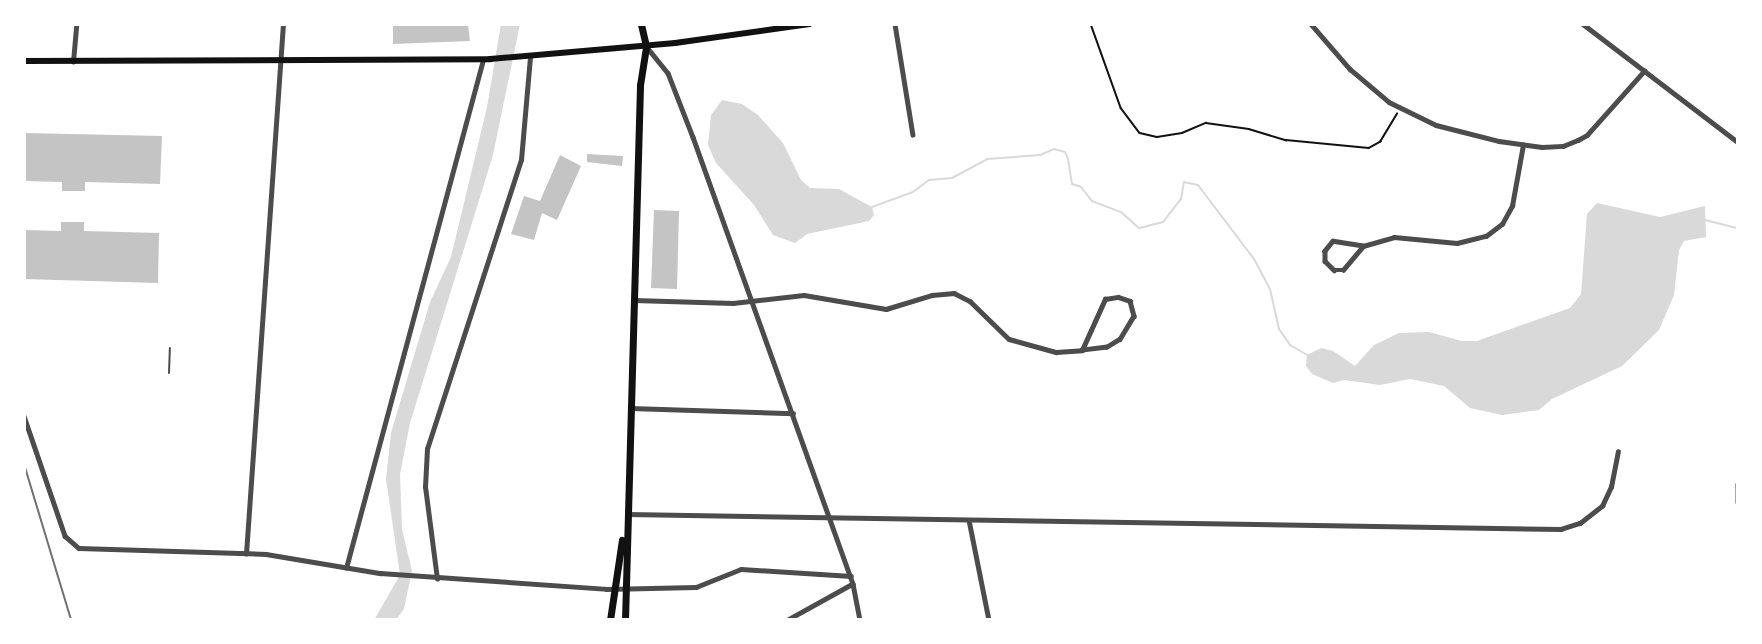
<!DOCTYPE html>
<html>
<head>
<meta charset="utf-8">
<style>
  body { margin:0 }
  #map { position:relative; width:1762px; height:644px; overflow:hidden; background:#fff; font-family:"Varela Round",sans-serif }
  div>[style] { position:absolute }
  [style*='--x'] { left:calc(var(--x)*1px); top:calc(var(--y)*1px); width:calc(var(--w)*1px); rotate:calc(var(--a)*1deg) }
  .water>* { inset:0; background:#d9d9d9 }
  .stream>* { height:2px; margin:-1px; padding:0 1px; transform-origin:1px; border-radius:1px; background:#d9d9d9 }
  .building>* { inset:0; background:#c4c4c4 }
  .path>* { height:1.5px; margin:-0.75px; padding:0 0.75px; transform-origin:0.75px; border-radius:0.75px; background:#111 }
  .service>* { height:2px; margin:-1px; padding:0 1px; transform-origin:1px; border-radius:1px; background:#4c4c4c }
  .minor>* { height:4.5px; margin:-2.25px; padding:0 2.25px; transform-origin:2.25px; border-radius:2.25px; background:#4c4c4c }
  .secondary>* { height:6px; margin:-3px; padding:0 3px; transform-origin:3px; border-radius:3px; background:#111 }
  .primary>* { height:7px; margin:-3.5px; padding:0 3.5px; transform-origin:3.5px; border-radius:3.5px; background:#111 }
  .rail>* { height:2px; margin:-1px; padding:0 1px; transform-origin:1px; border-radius:1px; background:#707070 }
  span { translate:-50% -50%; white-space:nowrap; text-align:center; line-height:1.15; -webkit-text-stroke:5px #fff; paint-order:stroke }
  .frame { position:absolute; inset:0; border:26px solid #fff; pointer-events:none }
</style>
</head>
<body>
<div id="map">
  <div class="water">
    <i style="clip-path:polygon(501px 24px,520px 24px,493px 155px,410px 423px,400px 474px,402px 529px,412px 571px,404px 609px,396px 620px,374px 620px,400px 575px,386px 479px,391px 433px,430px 302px,451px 257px,487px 107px)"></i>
    <i style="clip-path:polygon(722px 100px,742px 104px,758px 115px,783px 143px,801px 180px,810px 188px,839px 189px,872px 207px,874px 215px,869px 221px,807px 234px,795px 243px,773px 235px,754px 205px,716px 163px,708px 145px,711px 115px)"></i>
    <i style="clip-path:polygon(1597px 203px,1660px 217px,1705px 206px,1706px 237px,1684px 241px,1679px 250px,1674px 295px,1659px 330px,1622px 366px,1552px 399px,1539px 410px,1502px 415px,1470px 408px,1444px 386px,1410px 379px,1380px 385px,1344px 380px,1333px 383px,1312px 374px,1306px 366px,1307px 355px,1321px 348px,1333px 351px,1355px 366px,1374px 345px,1399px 333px,1429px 332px,1462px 341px,1477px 341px,1570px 308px,1581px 294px,1587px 214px)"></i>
  </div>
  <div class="stream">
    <i style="--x:872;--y:207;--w:44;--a:-20.1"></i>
    <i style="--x:913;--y:192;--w:20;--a:-37"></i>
    <i style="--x:929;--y:180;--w:23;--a:-5"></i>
    <i style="--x:952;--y:178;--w:40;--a:-28"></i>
    <i style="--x:987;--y:159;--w:53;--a:-4.3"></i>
    <i style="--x:1040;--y:155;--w:15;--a:-23"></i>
    <i style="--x:1054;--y:149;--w:11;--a:15"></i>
    <i style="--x:1065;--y:152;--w:8;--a:67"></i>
    <i style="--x:1068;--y:159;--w:25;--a:81"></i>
    <i style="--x:1072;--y:184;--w:9;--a:18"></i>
    <i style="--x:1081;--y:187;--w:18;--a:52"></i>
    <i style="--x:1092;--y:201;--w:31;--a:21"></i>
    <i style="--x:1121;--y:212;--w:24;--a:42"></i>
    <i style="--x:1139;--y:228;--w:25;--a:-14"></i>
    <i style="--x:1163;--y:222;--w:29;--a:-52"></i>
    <i style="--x:1181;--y:199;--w:17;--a:-80"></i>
    <i style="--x:1184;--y:182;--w:14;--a:12"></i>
    <i style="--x:1198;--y:185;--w:93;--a:52.9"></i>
    <i style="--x:1254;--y:259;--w:34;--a:62"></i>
    <i style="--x:1270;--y:289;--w:41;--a:77.3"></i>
    <i style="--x:1279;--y:329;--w:19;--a:55"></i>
    <i style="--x:1290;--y:345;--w:20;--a:30"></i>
    <i style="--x:1705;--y:220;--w:34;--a:14"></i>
  </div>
  <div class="building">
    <i style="clip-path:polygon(393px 24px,468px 24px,470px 41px,393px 44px)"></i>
    <i style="clip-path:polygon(24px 133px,162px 136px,160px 184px,85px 182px,85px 191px,62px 191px,62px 182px,24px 181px)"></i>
    <i style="clip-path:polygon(587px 154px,623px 156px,622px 166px,587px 162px)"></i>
    <i style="clip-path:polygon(560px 155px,581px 166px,557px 220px,542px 213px,534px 240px,511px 234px,524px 196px,540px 201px)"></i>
    <i style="clip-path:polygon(654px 210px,679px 211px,677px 289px,651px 288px)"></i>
    <i style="clip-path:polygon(61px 222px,84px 222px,84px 231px,159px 233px,158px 283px,24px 279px,24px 230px,61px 231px)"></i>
  </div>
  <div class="path">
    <i style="--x:1091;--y:24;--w:89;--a:70.3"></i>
    <i style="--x:1121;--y:108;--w:31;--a:53"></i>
    <i style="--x:1140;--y:133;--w:17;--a:13"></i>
    <i style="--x:1157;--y:137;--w:25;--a:-9"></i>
    <i style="--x:1182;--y:133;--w:26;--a:-23"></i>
    <i style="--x:1206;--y:123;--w:43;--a:7.9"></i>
    <i style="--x:1249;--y:129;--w:39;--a:17"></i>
    <i style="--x:1286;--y:140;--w:83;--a:5.5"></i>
    <i style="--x:1369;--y:148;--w:13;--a:-29"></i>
    <i style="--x:1380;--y:142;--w:33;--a:-59"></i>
  </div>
  <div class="service">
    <i style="--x:169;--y:373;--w:25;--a:-88"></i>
  </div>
  <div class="minor">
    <i style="--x:895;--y:24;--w:112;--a:80.8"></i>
    <i style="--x:1311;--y:24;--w:60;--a:49.1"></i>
    <i style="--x:1350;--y:69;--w:51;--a:40.2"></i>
    <i style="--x:1389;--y:102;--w:52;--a:26.1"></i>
    <i style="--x:1436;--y:125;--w:65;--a:14.3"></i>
    <i style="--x:1499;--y:141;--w:43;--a:7.9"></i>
    <i style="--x:1542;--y:147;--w:21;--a:-3"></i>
    <i style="--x:1563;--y:146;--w:16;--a:-22"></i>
    <i style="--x:1578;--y:140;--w:10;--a:-29"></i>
    <i style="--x:1587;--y:135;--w:86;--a:-48.3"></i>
    <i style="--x:1583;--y:24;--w:195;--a:37.3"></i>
    <i style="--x:646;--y:46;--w:35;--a:51"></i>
    <i style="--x:668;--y:73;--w:69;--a:68.7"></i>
    <i style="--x:693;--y:137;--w:475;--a:70.3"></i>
    <i style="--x:853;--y:584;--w:74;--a:151"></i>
    <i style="--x:73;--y:62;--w:38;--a:-85"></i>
    <i style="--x:1363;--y:246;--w:30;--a:-171"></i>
    <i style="--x:1333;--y:241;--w:13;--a:129"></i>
    <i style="--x:1325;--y:251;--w:10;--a:90"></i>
    <i style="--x:1325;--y:261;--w:13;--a:45"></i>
    <i style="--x:1334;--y:270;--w:9;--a:0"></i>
    <i style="--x:1343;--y:270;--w:31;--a:-50"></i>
    <i style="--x:1363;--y:246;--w:32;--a:-16"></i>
    <i style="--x:1394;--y:237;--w:63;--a:5.4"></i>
    <i style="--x:1457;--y:243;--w:30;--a:-14"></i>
    <i style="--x:1486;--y:236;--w:20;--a:-37"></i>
    <i style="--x:1502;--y:224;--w:21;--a:-61"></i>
    <i style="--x:1512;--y:206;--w:62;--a:-79.8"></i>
    <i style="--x:634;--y:300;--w:99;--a:1.7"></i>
    <i style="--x:733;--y:303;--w:71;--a:-6.4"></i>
    <i style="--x:804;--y:295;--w:83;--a:9.7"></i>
    <i style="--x:886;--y:309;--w:48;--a:-16.9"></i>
    <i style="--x:932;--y:295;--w:22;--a:-5"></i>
    <i style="--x:954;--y:293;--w:18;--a:27"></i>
    <i style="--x:970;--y:301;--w:54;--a:44.3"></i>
    <i style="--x:1009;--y:339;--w:49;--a:15.5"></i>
    <i style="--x:1056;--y:352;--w:26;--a:-4"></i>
    <i style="--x:1082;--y:350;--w:56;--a:-65.7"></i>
    <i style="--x:1105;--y:299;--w:13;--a:-9"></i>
    <i style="--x:1118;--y:297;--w:13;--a:18"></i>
    <i style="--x:1130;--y:301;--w:16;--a:75"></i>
    <i style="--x:1134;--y:316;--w:27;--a:121"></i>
    <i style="--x:1120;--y:339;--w:15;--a:148"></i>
    <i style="--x:1107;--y:347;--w:25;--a:173"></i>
    <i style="--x:630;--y:408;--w:163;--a:1.8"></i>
    <i style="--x:24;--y:416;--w:127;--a:71.1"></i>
    <i style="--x:65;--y:536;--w:18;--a:41"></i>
    <i style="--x:79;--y:548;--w:187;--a:1.8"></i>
    <i style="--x:266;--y:554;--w:116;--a:9.5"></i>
    <i style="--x:380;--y:573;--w:227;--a:4"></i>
    <i style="--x:606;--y:589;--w:90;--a:-1.3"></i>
    <i style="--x:696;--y:587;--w:48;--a:-21.8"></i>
    <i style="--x:741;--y:569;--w:110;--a:3.6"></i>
    <i style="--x:1738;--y:484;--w:18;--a:90"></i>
    <i style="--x:627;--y:514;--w:934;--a:0.92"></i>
    <i style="--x:1561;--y:529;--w:20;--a:-18"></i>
    <i style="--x:1580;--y:523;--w:28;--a:-38"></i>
    <i style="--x:1602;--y:506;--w:21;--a:-65"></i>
    <i style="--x:1611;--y:487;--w:36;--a:-79"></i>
    <i style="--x:969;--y:520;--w:102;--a:78.7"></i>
    <i style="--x:246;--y:554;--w:531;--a:-86.01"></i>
    <i style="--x:346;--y:568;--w:526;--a:-74.91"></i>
    <i style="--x:437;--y:579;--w:93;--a:-97.4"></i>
    <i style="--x:425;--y:487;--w:38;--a:-87"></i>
    <i style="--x:427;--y:449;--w:304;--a:-72"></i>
    <i style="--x:521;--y:160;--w:103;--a:-85"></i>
    <i style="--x:853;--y:584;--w:37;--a:79"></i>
  </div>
  <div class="secondary">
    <i style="--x:24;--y:61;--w:466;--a:-0.2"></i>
    <i style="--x:490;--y:59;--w:186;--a:-4.9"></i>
    <i style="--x:675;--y:43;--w:136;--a:-8"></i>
  </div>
  <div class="primary">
    <i style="--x:610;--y:620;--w:81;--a:-81.5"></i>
    <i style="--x:625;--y:620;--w:535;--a:-88.39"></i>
    <i style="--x:640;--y:85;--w:39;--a:-81"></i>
    <i style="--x:646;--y:46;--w:23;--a:-103"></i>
  </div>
  <div class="rail">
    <i style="--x:24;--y:464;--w:163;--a:73.2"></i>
  </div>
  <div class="frame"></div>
</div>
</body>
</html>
